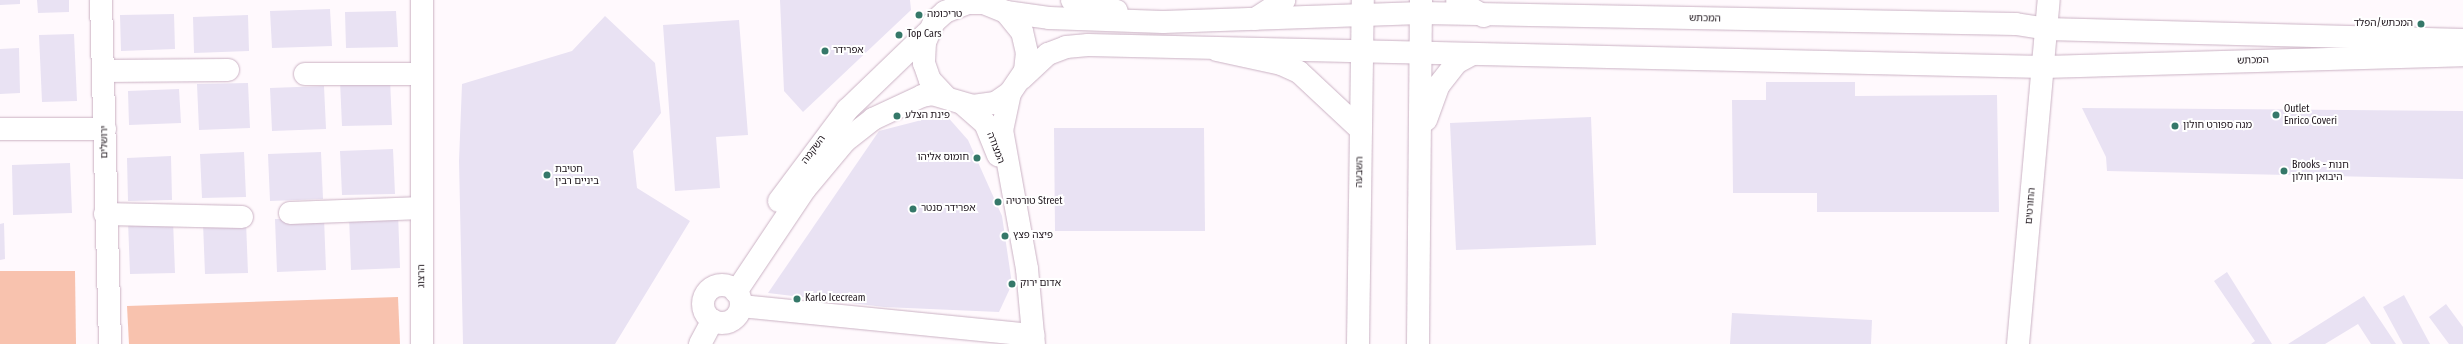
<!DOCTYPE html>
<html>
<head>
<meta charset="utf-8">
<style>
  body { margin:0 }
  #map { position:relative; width:2463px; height:344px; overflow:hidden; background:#fff9fd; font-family:"Fira Sans Condensed","Noto Sans Hebrew",sans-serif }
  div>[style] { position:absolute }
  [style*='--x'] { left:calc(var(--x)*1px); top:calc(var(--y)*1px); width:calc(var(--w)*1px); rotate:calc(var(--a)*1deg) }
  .green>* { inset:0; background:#f8c2ae }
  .building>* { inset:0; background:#e9e2f3 }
  .roads { filter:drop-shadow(0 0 1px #cbb2c4) drop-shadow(0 0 1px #cbb2c4) }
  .minor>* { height:22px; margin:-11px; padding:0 11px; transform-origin:11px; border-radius:11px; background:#fff }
  .minor>.ring { margin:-11px; padding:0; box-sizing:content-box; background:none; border:22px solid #fff; border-radius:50% }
  .highway>* { height:22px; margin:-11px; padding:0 11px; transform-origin:11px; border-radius:11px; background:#fff }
  .dots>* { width:11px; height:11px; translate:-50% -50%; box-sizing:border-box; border:2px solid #fff; border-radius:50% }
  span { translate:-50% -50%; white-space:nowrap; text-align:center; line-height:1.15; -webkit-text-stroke:4px #fff; paint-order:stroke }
  .poi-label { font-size:10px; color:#1b1219 }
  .left { translate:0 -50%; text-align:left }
  .right { translate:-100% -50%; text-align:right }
  .street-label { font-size:10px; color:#1b1219 }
</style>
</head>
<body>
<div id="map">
  <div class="green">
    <i style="clip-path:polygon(0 271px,75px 271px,76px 344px,0 344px)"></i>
    <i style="clip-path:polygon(398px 297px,400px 344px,129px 344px,127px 306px)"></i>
  </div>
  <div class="building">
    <i style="clip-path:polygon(0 0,20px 0,20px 4px,0 5px)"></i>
    <i style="clip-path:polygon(37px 0,69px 0,69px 12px,38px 13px)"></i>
    <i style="clip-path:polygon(780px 0,910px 0,911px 10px,803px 112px,784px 91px)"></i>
    <i style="clip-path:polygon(330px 9px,332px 46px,272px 48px,270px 11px)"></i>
    <i style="clip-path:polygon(396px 11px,398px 47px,346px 48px,345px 12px)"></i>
    <i style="clip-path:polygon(174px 14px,175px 49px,121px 51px,120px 15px)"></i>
    <i style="clip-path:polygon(248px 15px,249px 51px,194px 53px,193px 17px)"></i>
    <i style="clip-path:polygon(605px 16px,655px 63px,661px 113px,633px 151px,637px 188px,690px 221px,615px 344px,463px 344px,459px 161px,462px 84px,572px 51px)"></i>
    <i style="clip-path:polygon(739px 20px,748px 135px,716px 137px,720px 188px,675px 191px,663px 25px)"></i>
    <i style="clip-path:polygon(74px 34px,77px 101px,42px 102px,39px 35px)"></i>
    <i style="clip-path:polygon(19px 48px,20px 93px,0 94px,0 49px)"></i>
    <i style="clip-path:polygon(390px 79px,392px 125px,342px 126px,340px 81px)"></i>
    <i style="clip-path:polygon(1766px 82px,1855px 82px,1855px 96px,1997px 95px,1999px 212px,1817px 212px,1817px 193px,1733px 193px,1732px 100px,1766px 100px)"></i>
    <i style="clip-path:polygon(248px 83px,250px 128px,199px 130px,197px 84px)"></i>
    <i style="clip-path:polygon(324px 86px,326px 129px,272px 131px,270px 88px)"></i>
    <i style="clip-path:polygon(179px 89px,181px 123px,129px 125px,128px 91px)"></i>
    <i style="clip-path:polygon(2082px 108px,2463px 111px,2463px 179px,2107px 171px,2106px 157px)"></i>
    <i style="clip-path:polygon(945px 114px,968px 140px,1002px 216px,1012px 284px,999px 312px,884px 307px,768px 293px,879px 131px)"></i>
    <i style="clip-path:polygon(1591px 117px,1596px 245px,1456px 250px,1450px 123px)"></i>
    <i style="clip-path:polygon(1054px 128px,1204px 128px,1205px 231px,1055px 231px)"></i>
    <i style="clip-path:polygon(393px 149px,395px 194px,342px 195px,340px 151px)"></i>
    <i style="clip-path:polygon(244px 152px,246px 197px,202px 198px,200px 154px)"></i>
    <i style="clip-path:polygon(321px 152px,323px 199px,270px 201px,268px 154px)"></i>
    <i style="clip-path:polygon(171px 156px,172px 200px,128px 201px,127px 158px)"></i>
    <i style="clip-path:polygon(70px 163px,72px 213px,13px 215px,12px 165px)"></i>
    <i style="clip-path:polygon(398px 213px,400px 268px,351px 270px,349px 215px)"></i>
    <i style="clip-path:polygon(324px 218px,326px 270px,277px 272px,275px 219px)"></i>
    <i style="clip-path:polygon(173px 220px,175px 273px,130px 274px,128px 221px)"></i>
    <i style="clip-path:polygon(246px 222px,248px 273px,205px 274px,203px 223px)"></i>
    <i style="clip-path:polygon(4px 223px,5px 259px,0 260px,0 224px)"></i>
    <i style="clip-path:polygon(2227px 272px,2272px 344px,2251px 344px,2255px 341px,2214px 281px)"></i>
    <i style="clip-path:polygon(2404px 295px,2430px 344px,2403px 344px,2383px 307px)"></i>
    <i style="clip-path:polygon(2364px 296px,2396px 344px,2371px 344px,2358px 324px,2325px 344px,2288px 344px)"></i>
    <i style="clip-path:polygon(2446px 304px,2463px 327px,2463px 344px,2449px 344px,2429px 317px)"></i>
    <i style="clip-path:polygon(1732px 313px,1872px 320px,1871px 344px,1730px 344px)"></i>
  </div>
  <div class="roads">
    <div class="minor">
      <i style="--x:101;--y:0;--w:344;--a:88.5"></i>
      <i style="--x:422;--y:0;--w:344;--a:90"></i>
      <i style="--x:1072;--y:0;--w:46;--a:13.7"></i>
      <i style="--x:1006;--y:12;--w:43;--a:7.9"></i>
      <i style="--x:1049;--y:18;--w:114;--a:2"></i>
      <i style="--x:1163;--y:22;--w:258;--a:-2"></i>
      <i style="--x:1421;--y:13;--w:595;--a:1.06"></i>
      <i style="--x:2016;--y:24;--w:32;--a:9"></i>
      <i style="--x:2048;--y:29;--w:415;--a:1.5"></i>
      <i style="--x:103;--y:71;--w:125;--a:-0.5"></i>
      <i style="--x:305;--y:74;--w:117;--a:0"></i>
      <i style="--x:1021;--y:79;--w:37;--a:-43"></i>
      <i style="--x:1048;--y:54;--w:19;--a:-21"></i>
      <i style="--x:1066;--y:47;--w:22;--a:-5"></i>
      <i style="--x:1088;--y:45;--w:956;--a:1.32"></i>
      <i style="--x:2044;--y:67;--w:419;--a:-1.6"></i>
      <i style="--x:1010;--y:93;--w:38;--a:102"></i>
      <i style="--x:1002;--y:130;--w:141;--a:79.8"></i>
      <i style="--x:1027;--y:269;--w:75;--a:84.7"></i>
      <i style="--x:964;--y:105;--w:28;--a:41"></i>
      <i style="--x:985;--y:123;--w:35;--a:68"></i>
      <i style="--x:0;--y:129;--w:105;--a:0"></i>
      <i style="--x:779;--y:201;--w:114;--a:-53.2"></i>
      <i style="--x:847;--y:110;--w:111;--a:-43.9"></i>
      <i style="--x:290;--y:213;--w:132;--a:-2.2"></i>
      <i style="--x:105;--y:214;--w:137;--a:1.3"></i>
      <i class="ring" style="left:703px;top:285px;width:16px;height:16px"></i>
      <i style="--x:736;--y:292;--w:124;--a:-56.2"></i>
      <i style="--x:805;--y:189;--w:62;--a:-50.2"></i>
      <i style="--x:845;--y:141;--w:36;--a:-38"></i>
      <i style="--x:873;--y:119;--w:54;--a:-25.1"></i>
      <i style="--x:922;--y:96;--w:10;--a:-11"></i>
      <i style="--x:932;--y:94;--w:43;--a:16.3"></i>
      <i style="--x:973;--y:106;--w:22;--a:-8"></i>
      <i style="--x:995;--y:103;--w:18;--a:-34"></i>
      <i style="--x:1010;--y:93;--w:27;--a:-56"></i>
      <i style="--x:1025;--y:71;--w:18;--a:-84"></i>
      <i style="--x:1027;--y:53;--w:22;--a:-103"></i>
      <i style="--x:1022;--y:32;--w:26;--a:-129"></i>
      <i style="--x:1006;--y:12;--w:24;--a:-158"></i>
      <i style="--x:984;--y:3;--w:16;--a:180"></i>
      <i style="--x:968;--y:3;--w:25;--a:159"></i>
      <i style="--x:945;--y:12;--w:15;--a:138"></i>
      <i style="--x:934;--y:22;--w:22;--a:114"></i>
      <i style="--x:925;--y:42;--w:21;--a:93"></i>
      <i style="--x:924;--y:63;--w:18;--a:71"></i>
      <i style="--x:930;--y:80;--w:23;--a:47"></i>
      <i style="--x:741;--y:306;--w:294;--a:5.7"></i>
      <i style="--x:700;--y:344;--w:27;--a:-62"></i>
      <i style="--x:2018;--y:344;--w:345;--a:-84.9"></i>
    </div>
    <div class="highway">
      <i style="--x:1457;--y:0;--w:31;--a:31"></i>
      <i style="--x:1255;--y:19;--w:35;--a:-33"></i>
      <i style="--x:1217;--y:50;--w:66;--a:12.3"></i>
      <i style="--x:1281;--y:64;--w:20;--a:24"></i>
      <i style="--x:1299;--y:72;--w:85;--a:43.1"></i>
      <i style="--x:1426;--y:120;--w:37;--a:-70"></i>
      <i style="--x:1439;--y:85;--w:28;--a:-52"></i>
      <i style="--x:1456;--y:63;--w:18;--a:-29"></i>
      <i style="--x:1358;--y:344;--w:344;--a:-89.2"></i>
      <i style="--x:1418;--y:344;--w:344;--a:-89.5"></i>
    </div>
  </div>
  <div class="dots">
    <i style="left:919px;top:15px;background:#357869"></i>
    <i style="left:2421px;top:24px;background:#357869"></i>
    <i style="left:899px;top:35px;background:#357869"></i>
    <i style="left:825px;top:51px;background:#357869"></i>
    <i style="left:2276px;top:115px;background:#357869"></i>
    <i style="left:897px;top:116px;background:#357869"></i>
    <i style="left:2175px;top:126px;background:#357869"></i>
    <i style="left:977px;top:158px;background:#357869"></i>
    <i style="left:2284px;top:171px;background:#357869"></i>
    <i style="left:547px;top:175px;background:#357869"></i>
    <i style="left:998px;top:202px;background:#357869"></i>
    <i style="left:913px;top:209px;background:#357869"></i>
    <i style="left:1005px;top:236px;background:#357869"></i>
    <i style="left:1012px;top:284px;background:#357869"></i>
    <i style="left:797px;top:299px;background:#357869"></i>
  </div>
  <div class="poi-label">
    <span class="left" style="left:927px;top:15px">טריכומה</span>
    <span class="right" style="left:2413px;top:24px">המכתש/הפלד</span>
    <span class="left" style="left:907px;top:35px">Top Cars</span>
    <span class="left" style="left:833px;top:51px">אפרידר</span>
    <span class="left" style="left:2284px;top:115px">Outlet<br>Enrico Coveri</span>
    <span class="left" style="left:905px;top:116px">פינת הצלע</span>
    <span class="left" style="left:2183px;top:126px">מגה ספורט חולון</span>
    <span class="right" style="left:969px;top:158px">חומוס אליהו</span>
    <span class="left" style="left:2292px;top:171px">Brooks - חנות<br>היבואן חולון</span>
    <span class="left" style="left:555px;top:175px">חטיבת<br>ביניים רבין</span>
    <span class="left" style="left:1006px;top:202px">טורטיה Street</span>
    <span class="left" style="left:921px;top:209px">אפרידר סנטר</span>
    <span class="left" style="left:1013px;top:236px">פיצה פצץ</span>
    <span class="left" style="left:1020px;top:284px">אדום ירוק</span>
    <span class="left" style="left:805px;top:299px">Karlo Icecream</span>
  </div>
  <div class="street-label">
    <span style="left:1705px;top:19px;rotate:1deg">המכתש</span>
    <span style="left:2253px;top:61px;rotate:-2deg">המכתש</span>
    <span style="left:105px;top:142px;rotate:-90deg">ירושלים</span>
    <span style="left:995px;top:148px;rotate:69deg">המצודה</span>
    <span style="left:814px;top:150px;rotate:-53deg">השקמה</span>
    <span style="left:1360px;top:172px;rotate:-89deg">השבעה</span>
    <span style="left:2031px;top:206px;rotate:-85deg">החורטים</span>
    <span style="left:422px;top:276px;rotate:-90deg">הרצוג</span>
  </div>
</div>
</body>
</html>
